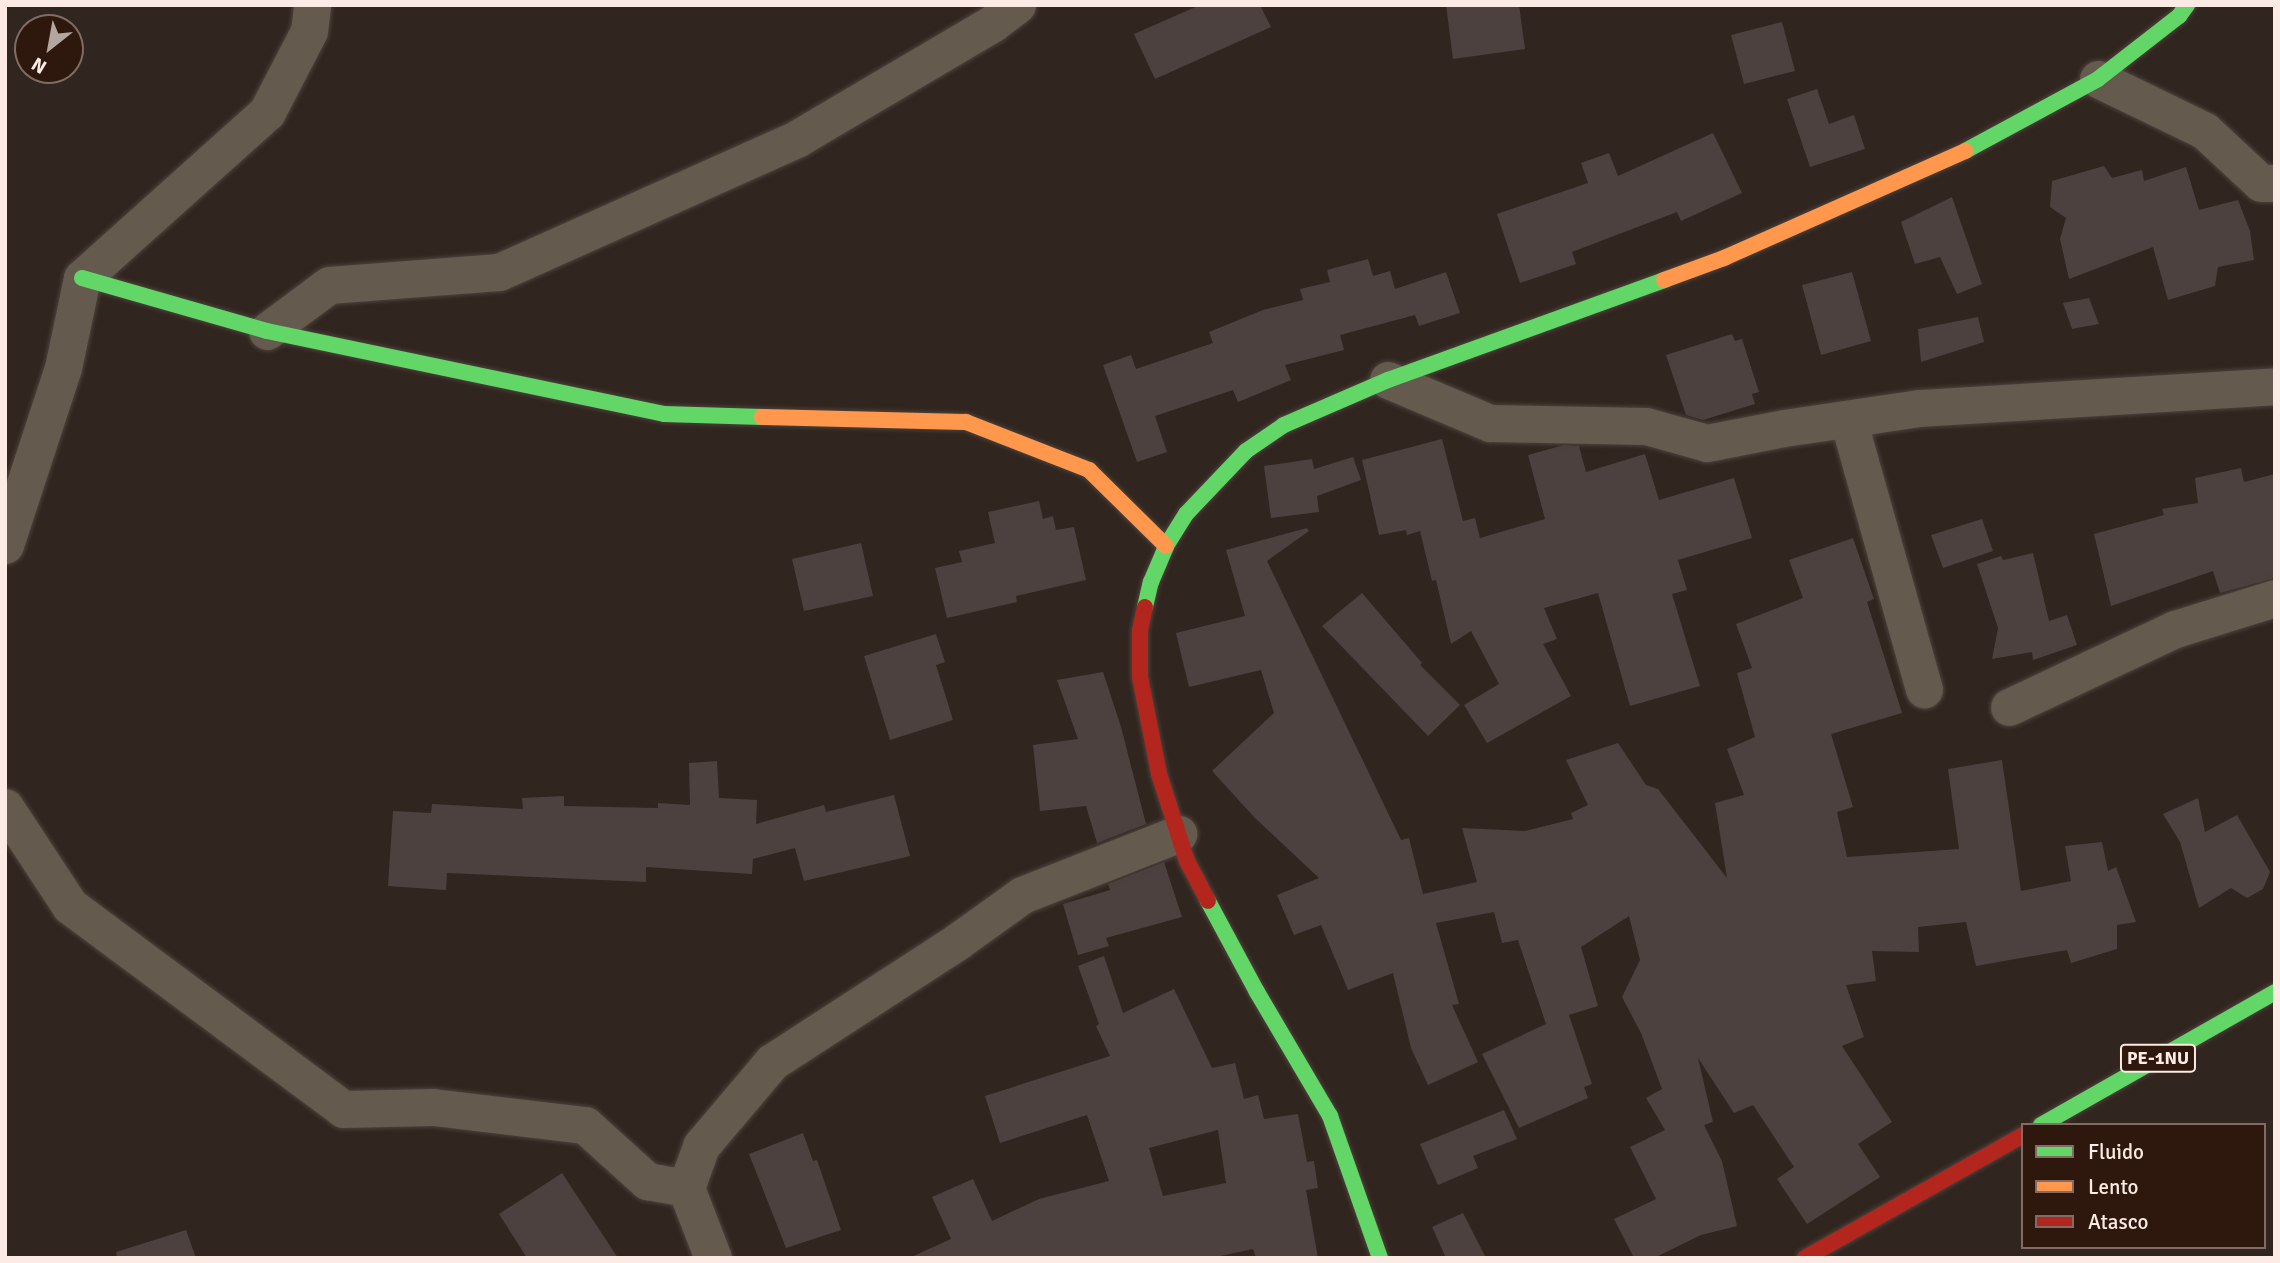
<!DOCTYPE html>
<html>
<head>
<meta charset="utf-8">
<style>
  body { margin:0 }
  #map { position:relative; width:2280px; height:1263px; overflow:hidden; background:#31251f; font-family:Signika,sans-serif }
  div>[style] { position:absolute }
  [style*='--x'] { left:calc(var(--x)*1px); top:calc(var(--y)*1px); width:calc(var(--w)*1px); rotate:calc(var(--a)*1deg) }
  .building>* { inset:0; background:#4c413f }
  .roads { filter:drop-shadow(0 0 2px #4c423c) drop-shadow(0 0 2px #4c423c) }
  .street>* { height:37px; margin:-18.5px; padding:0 18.5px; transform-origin:18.5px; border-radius:18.5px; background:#645a4e }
  .fast>* { height:16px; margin:-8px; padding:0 8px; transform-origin:8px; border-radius:8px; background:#63d668 }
  .slow>* { height:16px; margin:-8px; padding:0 8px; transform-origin:8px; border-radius:8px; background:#ff974d }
  .jam>* { height:16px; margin:-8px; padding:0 8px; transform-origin:8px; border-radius:8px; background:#b3261e }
  span { translate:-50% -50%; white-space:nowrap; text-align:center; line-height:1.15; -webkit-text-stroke:6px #2e180e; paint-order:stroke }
  .shield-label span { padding:2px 5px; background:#2e180e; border:2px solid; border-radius:5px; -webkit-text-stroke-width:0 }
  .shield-label { font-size:18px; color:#fbebe4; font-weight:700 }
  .frame { position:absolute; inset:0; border:7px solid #fbebe4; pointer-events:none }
  .legend { position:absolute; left:2021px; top:1123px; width:245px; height:126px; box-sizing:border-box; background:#2e180e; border:2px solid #806c64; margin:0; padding:9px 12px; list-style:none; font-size:21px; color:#fbebe4 }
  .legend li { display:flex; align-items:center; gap:14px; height:35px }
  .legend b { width:35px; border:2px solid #806c64 }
  .north { position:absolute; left:14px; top:14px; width:70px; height:70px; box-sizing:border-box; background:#2e180e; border:2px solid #806c64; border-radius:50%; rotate:211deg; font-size:19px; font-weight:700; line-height:28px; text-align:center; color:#fbebe4 }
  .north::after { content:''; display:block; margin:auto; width:24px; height:32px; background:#b4a69f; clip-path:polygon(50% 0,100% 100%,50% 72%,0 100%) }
</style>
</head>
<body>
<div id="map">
  <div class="building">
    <i style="clip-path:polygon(1200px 5px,1260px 5px,1271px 27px,1155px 79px,1134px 34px)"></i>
    <i style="clip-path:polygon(1446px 5px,1519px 5px,1525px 49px,1453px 59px)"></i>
    <i style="clip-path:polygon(1782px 22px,1795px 71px,1744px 84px,1731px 35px)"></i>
    <i style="clip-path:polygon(1817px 89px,1829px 124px,1854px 115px,1865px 149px,1810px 167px,1787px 99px)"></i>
    <i style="clip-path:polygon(1713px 133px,1742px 193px,1681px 221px,1677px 212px,1572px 252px,1576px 264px,1520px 283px,1497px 214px,1588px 183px,1581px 163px,1609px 153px,1618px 176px)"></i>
    <i style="clip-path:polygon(2104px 166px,2112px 178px,2142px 170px,2144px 181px,2186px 167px,2199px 210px,2238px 200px,2250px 231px,2254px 260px,2218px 267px,2215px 286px,2168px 300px,2153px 247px,2069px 279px,2060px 239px,2066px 218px,2050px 207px,2052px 181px)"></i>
    <i style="clip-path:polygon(1952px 197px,1982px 284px,1957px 294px,1940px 257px,1915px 264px,1901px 222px)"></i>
    <i style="clip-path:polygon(1368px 259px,1373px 276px,1390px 271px,1395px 289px,1446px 272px,1460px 313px,1419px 326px,1415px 315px,1340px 335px,1344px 350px,1285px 365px,1291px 380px,1238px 402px,1233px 390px,1155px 416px,1167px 452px,1137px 462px,1103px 365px,1131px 355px,1136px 369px,1213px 343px,1209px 332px,1263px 310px,1303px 300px,1300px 289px,1330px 282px,1327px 270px)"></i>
    <i style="clip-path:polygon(1852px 272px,1871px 341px,1821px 355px,1802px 285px)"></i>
    <i style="clip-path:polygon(2089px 298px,2099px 324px,2072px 329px,2063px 303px)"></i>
    <i style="clip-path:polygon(1978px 317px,1984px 342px,1921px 362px,1918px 329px)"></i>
    <i style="clip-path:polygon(1732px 334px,1735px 341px,1742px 339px,1759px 392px,1752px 394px,1755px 404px,1703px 420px,1686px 415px,1666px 355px)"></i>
    <i style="clip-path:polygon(1442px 439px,1463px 521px,1475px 518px,1480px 538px,1545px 519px,1528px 455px,1564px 445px,1579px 446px,1586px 472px,1645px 454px,1659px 500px,1734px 478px,1752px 538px,1678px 560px,1687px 590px,1672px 594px,1700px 686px,1630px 706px,1598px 593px,1544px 608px,1557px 639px,1543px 644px,1571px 696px,1487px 743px,1464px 705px,1499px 684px,1471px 631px,1451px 644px,1436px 580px,1432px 581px,1420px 531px,1407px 535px,1406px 530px,1379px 535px,1362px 460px)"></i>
    <i style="clip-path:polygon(1353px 457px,1361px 480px,1317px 496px,1319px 512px,1271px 518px,1264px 466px,1312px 459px,1314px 469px)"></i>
    <i style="clip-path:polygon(2241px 468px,2244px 482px,2275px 474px,2275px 578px,2220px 593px,2213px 571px,2111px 606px,2094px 534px,2164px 515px,2162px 509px,2198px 503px,2195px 478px)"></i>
    <i style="clip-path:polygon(1039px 501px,1043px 519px,1053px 516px,1056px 530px,1074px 527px,1086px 580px,1016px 596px,1017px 602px,947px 618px,935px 568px,962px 562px,959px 551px,995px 543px,988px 512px)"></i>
    <i style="clip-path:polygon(1982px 519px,1993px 551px,1943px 568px,1931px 535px)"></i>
    <i style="clip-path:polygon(1307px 528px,1309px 531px,1267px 561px,1401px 840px,1409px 838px,1423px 894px,1477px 882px,1462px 828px,1525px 831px,1573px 819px,1571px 813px,1588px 805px,1566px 760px,1618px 743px,1646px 785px,1658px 789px,1727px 878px,1715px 803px,1744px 795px,1727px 749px,1755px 737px,1737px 673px,1752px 668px,1736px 624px,1803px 598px,1789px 560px,1853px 538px,1874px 599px,1867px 602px,1902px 713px,1831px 734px,1853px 807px,1837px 812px,1847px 857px,1959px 849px,1948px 769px,2002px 760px,2021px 891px,2071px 881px,2065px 846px,2102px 842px,2108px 871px,2116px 867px,2136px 922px,2117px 925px,2117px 949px,2071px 963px,2067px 950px,1976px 966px,1966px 922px,1918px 927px,1919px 952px,1872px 951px,1876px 981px,1846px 985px,1864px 1037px,1842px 1046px,1892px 1122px,1858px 1144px,1880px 1177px,1807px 1224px,1777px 1179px,1794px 1167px,1753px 1105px,1734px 1113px,1698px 1058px,1713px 1122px,1704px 1125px,1722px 1161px,1737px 1226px,1701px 1235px,1654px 1258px,1634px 1258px,1614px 1219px,1656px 1199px,1630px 1147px,1665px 1130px,1646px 1098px,1662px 1089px,1641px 1033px,1622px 997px,1640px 960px,1629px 916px,1581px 947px,1598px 1006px,1569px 1015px,1592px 1084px,1584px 1087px,1588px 1098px,1519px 1128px,1482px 1054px,1546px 1024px,1518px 940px,1502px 943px,1494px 912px,1436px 923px,1459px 1004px,1452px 1005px,1478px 1062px,1428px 1085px,1411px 1048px,1393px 973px,1348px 990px,1321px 925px,1294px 935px,1277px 895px,1319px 878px,1254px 817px,1212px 771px,1274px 713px,1261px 670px,1189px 687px,1176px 633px,1245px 616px,1226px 550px)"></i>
    <i style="clip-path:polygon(861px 543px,873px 596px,804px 611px,792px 559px)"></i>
    <i style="clip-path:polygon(2033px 553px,2049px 621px,2067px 615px,2077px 645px,2033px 660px,2032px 652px,1992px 659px,1998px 628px,1977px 564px,2001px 556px,2003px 560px)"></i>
    <i style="clip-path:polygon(1362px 593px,1422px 663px,1420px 665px,1460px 705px,1428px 736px,1322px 626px)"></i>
    <i style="clip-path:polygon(936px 634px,945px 662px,936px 665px,953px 720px,890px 740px,864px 656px)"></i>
    <i style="clip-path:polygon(1103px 672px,1121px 727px,1146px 824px,1097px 843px,1086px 806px,1040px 811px,1033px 745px,1078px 739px,1057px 680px)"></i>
    <i style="clip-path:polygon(717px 761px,719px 798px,757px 800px,756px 824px,824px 805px,826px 812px,894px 795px,910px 856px,804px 881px,795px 848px,753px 859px,752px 874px,646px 867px,646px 882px,447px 873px,446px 890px,388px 886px,393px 811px,431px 813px,432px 804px,523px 809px,522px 798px,564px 796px,564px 806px,658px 808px,658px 803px,690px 805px,689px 763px)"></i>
    <i style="clip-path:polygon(2198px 798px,2205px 832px,2237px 815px,2270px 872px,2263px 889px,2247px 898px,2231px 888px,2199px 908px,2180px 842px,2163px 814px)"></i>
    <i style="clip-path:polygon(1164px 862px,1182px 917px,1106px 938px,1109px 946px,1078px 955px,1063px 904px,1110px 890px,1108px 884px)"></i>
    <i style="clip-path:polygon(evenodd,1104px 956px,1123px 1013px,1174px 989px,1212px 1068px,1235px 1063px,1244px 1099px,1258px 1095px,1264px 1119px,1298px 1114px,1307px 1162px,1314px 1161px,1318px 1188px,1306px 1190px,1318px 1258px,1256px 1258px,1253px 1249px,1211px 1258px,909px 1258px,951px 1239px,932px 1197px,973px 1179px,992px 1221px,1039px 1199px,1109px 1181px,1087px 1115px,1000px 1143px,985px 1096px,1110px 1056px,1096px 1026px,1099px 1024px,1078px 966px,1104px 956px,1218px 1130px,1226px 1183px,1163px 1196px,1149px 1148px,1218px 1130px)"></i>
    <i style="clip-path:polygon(1504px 1110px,1517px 1139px,1473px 1156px,1478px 1168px,1438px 1185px,1420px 1144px)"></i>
    <i style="clip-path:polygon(803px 1133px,813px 1161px,817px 1160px,841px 1230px,786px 1248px,749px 1154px)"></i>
    <i style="clip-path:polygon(562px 1173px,618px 1258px,527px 1258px,499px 1214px)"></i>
    <i style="clip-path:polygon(1463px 1213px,1486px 1258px,1446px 1258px,1432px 1227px)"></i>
    <i style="clip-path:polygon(186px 1230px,196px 1258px,117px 1258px,116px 1252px)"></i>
  </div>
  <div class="roads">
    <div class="street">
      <i style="--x:2098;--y:79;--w:119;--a:25.9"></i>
      <i style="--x:2205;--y:131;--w:76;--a:42.9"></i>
      <i style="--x:2261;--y:183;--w:14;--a:0"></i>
      <i style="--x:267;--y:331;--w:77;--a:-36.6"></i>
      <i style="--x:329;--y:285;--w:170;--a:-4.4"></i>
      <i style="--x:499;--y:272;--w:328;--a:-24.1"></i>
      <i style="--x:798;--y:138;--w:226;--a:-30.5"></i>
      <i style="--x:993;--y:23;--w:30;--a:-37"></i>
      <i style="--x:1388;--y:380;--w:111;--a:22.9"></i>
      <i style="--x:1490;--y:423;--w:156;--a:1.1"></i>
      <i style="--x:1646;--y:426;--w:63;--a:15.6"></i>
      <i style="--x:1707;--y:443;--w:78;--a:-11"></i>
      <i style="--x:1784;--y:428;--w:137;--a:-8.4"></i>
      <i style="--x:1920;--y:408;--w:356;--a:-3.5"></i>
      <i style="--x:1848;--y:419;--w:281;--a:74.3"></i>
      <i style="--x:5;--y:545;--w:186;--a:-71.9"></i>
      <i style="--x:63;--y:368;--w:92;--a:-78.1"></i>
      <i style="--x:82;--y:278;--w:249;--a:-41.9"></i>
      <i style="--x:267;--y:112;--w:91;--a:-62.6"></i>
      <i style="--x:309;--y:31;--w:26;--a:-83"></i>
      <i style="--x:2009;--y:707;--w:183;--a:-25.2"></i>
      <i style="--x:2175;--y:629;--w:105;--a:-17.2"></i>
      <i style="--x:5;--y:807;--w:118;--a:56.7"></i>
      <i style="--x:70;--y:906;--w:340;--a:36.6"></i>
      <i style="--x:343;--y:1109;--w:90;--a:-1.3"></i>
      <i style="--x:433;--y:1107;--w:153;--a:6.8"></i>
      <i style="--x:585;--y:1125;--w:84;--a:42.1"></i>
      <i style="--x:647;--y:1181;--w:40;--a:10"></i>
      <i style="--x:713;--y:1258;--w:75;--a:-111.1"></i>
      <i style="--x:686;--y:1188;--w:45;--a:-70.3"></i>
      <i style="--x:701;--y:1146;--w:110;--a:-49.8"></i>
      <i style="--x:772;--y:1062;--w:222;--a:-33"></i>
      <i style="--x:958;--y:941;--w:79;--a:-35.7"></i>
      <i style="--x:1022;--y:895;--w:168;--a:-21.4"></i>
    </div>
    <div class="fast">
      <i style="--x:1965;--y:151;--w:151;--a:-28.4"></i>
      <i style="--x:2098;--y:79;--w:103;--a:-37.9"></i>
      <i style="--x:2179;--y:16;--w:14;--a:-54"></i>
      <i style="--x:82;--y:278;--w:192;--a:16"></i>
      <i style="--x:267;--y:331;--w:406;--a:11.8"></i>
      <i style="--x:664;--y:414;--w:98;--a:1.8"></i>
      <i style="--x:1145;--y:607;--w:26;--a:-77"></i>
      <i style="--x:1151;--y:582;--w:39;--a:-67"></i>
      <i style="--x:1166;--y:546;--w:38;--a:-58"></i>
      <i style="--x:1186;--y:514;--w:87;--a:-46.4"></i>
      <i style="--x:1246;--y:451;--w:46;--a:-34.4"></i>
      <i style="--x:1284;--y:425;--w:113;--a:-23.4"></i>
      <i style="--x:1388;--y:380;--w:294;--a:-19.9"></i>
      <i style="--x:1208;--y:901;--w:103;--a:61.7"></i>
      <i style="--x:1257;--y:992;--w:144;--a:59.5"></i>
      <i style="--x:1330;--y:1116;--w:151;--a:70.6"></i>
      <i style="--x:2041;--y:1125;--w:269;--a:-29.6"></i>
    </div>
    <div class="slow">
      <i style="--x:1664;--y:280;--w:64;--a:-20.1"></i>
      <i style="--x:1724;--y:258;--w:264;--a:-23.9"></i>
      <i style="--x:762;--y:417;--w:204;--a:1.4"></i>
      <i style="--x:966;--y:422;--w:132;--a:21.3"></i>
      <i style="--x:1089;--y:470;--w:108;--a:44.6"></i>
    </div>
    <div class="jam">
      <i style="--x:1145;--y:607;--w:25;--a:102"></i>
      <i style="--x:1140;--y:631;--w:46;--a:90"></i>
      <i style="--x:1140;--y:677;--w:99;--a:78.9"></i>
      <i style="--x:1159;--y:774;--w:91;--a:72.2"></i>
      <i style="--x:1187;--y:861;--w:45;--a:62.3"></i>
      <i style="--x:1805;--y:1258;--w:250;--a:-29.4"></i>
    </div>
  </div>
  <div class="shield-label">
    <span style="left:2158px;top:1058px">PE-1NU</span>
  </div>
  <div class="frame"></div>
  <ul class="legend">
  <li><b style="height:9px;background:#63d668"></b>Fluido</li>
  <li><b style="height:9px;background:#ff974d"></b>Lento</li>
  <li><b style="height:9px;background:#b3261e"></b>Atasco</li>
  </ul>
  <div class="north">N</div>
</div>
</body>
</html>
